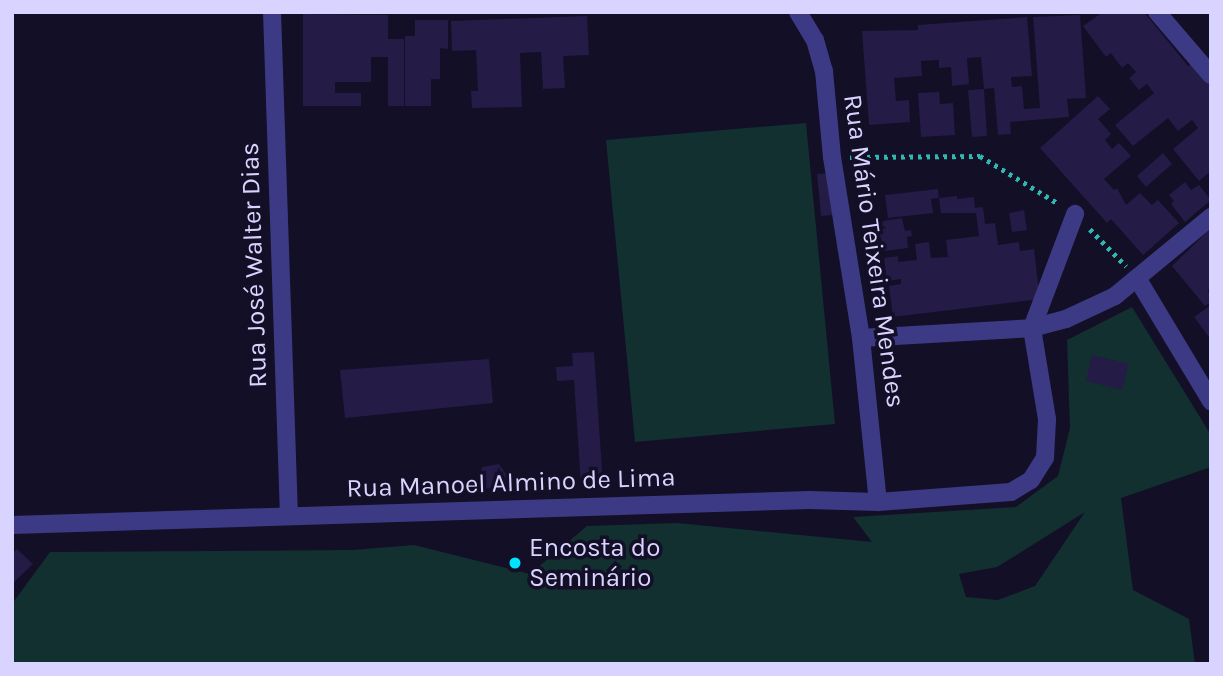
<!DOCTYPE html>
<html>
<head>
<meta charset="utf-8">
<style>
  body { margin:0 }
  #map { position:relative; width:1223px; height:676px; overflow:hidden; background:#130f26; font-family:Karla,sans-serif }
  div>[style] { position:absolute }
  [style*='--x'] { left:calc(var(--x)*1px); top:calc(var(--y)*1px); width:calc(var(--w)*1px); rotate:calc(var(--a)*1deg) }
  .green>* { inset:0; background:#12302f }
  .building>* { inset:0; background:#241b47 }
  .path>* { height:4.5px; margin-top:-2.25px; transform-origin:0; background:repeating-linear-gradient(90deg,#2fb8b0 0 3.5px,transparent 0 8.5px) }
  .street>* { height:18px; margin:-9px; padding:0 9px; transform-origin:9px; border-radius:9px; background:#3d3a85 }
  .dots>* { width:19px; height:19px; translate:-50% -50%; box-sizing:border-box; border:4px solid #130f26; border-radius:50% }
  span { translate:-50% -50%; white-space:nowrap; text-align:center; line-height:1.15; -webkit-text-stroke:7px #130f26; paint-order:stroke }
  .street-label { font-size:26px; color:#d9d4ff }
  .poi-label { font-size:26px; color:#d9d4ff }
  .left { translate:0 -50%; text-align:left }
  .frame { position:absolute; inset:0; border:14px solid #d9d4ff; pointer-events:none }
</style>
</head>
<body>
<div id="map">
  <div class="green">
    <i style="clip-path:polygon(806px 123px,835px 424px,635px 442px,606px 140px)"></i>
    <i style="clip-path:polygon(evenodd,1132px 307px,1211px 435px,1211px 467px,1121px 498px,1133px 590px,1189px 619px,1195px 664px,12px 664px,12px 604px,50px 552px,353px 550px,414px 545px,530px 574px,587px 526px,677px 523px,872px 542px,853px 517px,1016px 507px,1058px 476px,1070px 428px,1067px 340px,1132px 307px,1085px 512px,1035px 586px,998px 600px,966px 597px,959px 574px,997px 567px,1085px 512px)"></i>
  </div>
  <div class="building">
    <i style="clip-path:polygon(1103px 12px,1144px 12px,1188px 66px,1192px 63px,1211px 86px,1211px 171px,1199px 181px,1173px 149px,1198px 128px,1192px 120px,1178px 131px,1168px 118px,1133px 146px,1115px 125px,1154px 93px,1147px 84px,1139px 90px,1129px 78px,1136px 72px,1128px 63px,1122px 68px,1111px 53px,1106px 57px,1083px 26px)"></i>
    <i style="clip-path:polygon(303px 14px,388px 15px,388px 39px,404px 39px,404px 106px,388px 106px,388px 57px,371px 57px,371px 82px,335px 82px,335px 93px,361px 93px,361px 106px,303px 106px)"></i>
    <i style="clip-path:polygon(1080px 15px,1086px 98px,1067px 99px,1069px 117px,1010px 122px,1011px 134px,998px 135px,994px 88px,984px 89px,981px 57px,967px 58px,969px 84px,952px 86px,951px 67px,939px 68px,939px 60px,921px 61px,922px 76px,894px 78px,896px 101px,909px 100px,910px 122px,869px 125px,862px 31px,918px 30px,918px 25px,1027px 17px,1032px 76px,1011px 77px,1012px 87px,1022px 86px,1024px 109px,1040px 108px,1033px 17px)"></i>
    <i style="clip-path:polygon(587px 16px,589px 55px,563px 56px,565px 88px,543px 89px,541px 52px,520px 53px,522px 107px,472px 108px,471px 91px,478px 91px,476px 50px,452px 51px,451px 21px)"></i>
    <i style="clip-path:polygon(415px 20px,448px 20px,448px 49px,440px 48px,440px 79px,431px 79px,431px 106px,405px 106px,405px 36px,415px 36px)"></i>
    <i style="clip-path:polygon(984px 89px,987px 136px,972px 137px,968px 90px)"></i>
    <i style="clip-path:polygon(939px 92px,940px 104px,953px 103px,955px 135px,921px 137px,918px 93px)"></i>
    <i style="clip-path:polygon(1098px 96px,1110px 109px,1098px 119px,1111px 134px,1105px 140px,1112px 149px,1119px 143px,1131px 156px,1104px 179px,1114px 190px,1117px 188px,1126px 205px,1140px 193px,1152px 205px,1158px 200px,1179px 223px,1143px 255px,1111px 219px,1107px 223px,1040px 148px)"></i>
    <i style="clip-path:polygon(1163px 153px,1172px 164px,1146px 187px,1137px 176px)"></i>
    <i style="clip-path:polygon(830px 173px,834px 215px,821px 216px,817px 174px)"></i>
    <i style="clip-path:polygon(1185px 182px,1191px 190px,1199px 185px,1211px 200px,1185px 222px,1171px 204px,1174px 201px,1169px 195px)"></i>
    <i style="clip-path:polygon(938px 189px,939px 198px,931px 199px,933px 213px,888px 218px,885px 195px)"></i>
    <i style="clip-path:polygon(957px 196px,957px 199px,974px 197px,975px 208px,983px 207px,985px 224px,995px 223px,998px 245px,1019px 242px,1020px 251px,1034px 249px,1040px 299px,893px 317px,889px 286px,901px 284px,901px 279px,887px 281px,884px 258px,898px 256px,898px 262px,917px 260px,915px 244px,929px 242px,931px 258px,948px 257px,946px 240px,979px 236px,976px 213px,941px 213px,939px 198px)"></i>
    <i style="clip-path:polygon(1024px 210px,1027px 230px,1012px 232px,1009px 213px)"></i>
    <i style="clip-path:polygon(902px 218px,905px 231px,911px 230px,912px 236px,907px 237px,908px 248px,884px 251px,877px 222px)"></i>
    <i style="clip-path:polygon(1211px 228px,1211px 287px,1208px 290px,1211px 302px,1205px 306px,1172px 266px)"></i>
    <i style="clip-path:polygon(1211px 305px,1211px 340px,1194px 317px)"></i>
    <i style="clip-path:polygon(594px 352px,603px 485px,581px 486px,574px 380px,557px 381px,556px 367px,573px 366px,572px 353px)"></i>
    <i style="clip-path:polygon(1092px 355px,1129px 364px,1122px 390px,1086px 381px)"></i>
    <i style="clip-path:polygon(489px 359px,493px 403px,345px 418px,340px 370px)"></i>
    <i style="clip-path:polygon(499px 464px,515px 487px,475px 489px,482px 467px)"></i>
    <i style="clip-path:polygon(17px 549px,33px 564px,12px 584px,12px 554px)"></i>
  </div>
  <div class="path">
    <i style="--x:850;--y:157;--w:130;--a:-0.4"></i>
    <i style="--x:980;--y:156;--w:92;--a:31.3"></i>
    <i style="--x:1090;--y:229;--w:52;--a:45.8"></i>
  </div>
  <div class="street">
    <i style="--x:272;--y:12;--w:504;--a:88.07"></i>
    <i style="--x:798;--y:12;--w:33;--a:59"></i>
    <i style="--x:815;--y:40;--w:32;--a:74"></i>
    <i style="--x:824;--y:71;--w:86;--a:84.7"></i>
    <i style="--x:832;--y:157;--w:183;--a:80.9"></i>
    <i style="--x:861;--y:338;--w:165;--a:84.1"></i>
    <i style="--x:1157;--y:12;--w:83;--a:49.4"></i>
    <i style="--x:1137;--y:278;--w:144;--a:59"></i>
    <i style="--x:861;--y:338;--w:171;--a:-3.3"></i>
    <i style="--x:1032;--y:328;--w:35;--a:-15"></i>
    <i style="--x:1066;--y:319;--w:54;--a:-25.1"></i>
    <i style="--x:1115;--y:296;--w:124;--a:-39.5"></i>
    <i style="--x:12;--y:525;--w:798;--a:-1.79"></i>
    <i style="--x:810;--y:500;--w:68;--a:1.7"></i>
    <i style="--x:878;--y:502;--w:133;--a:-4.3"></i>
    <i style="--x:1011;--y:492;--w:23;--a:-31"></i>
    <i style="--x:1031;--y:480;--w:26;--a:-58"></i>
    <i style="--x:1045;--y:458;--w:39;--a:-87"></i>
    <i style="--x:1047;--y:419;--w:92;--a:-99.4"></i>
    <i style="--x:1032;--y:328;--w:122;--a:-69.3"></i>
  </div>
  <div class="dots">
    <i style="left:515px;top:563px;background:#00e5ff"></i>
  </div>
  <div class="street-label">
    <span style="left:874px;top:251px;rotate:82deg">Rua Mário Teixeira Mendes</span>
    <span style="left:254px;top:265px;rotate:-92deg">Rua José Walter Dias</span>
    <span style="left:511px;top:483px;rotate:-2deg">Rua Manoel Almino de Lima</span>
  </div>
  <div class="poi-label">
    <span class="left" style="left:529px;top:563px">Encosta do<br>Seminário</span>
  </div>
  <div class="frame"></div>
</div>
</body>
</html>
